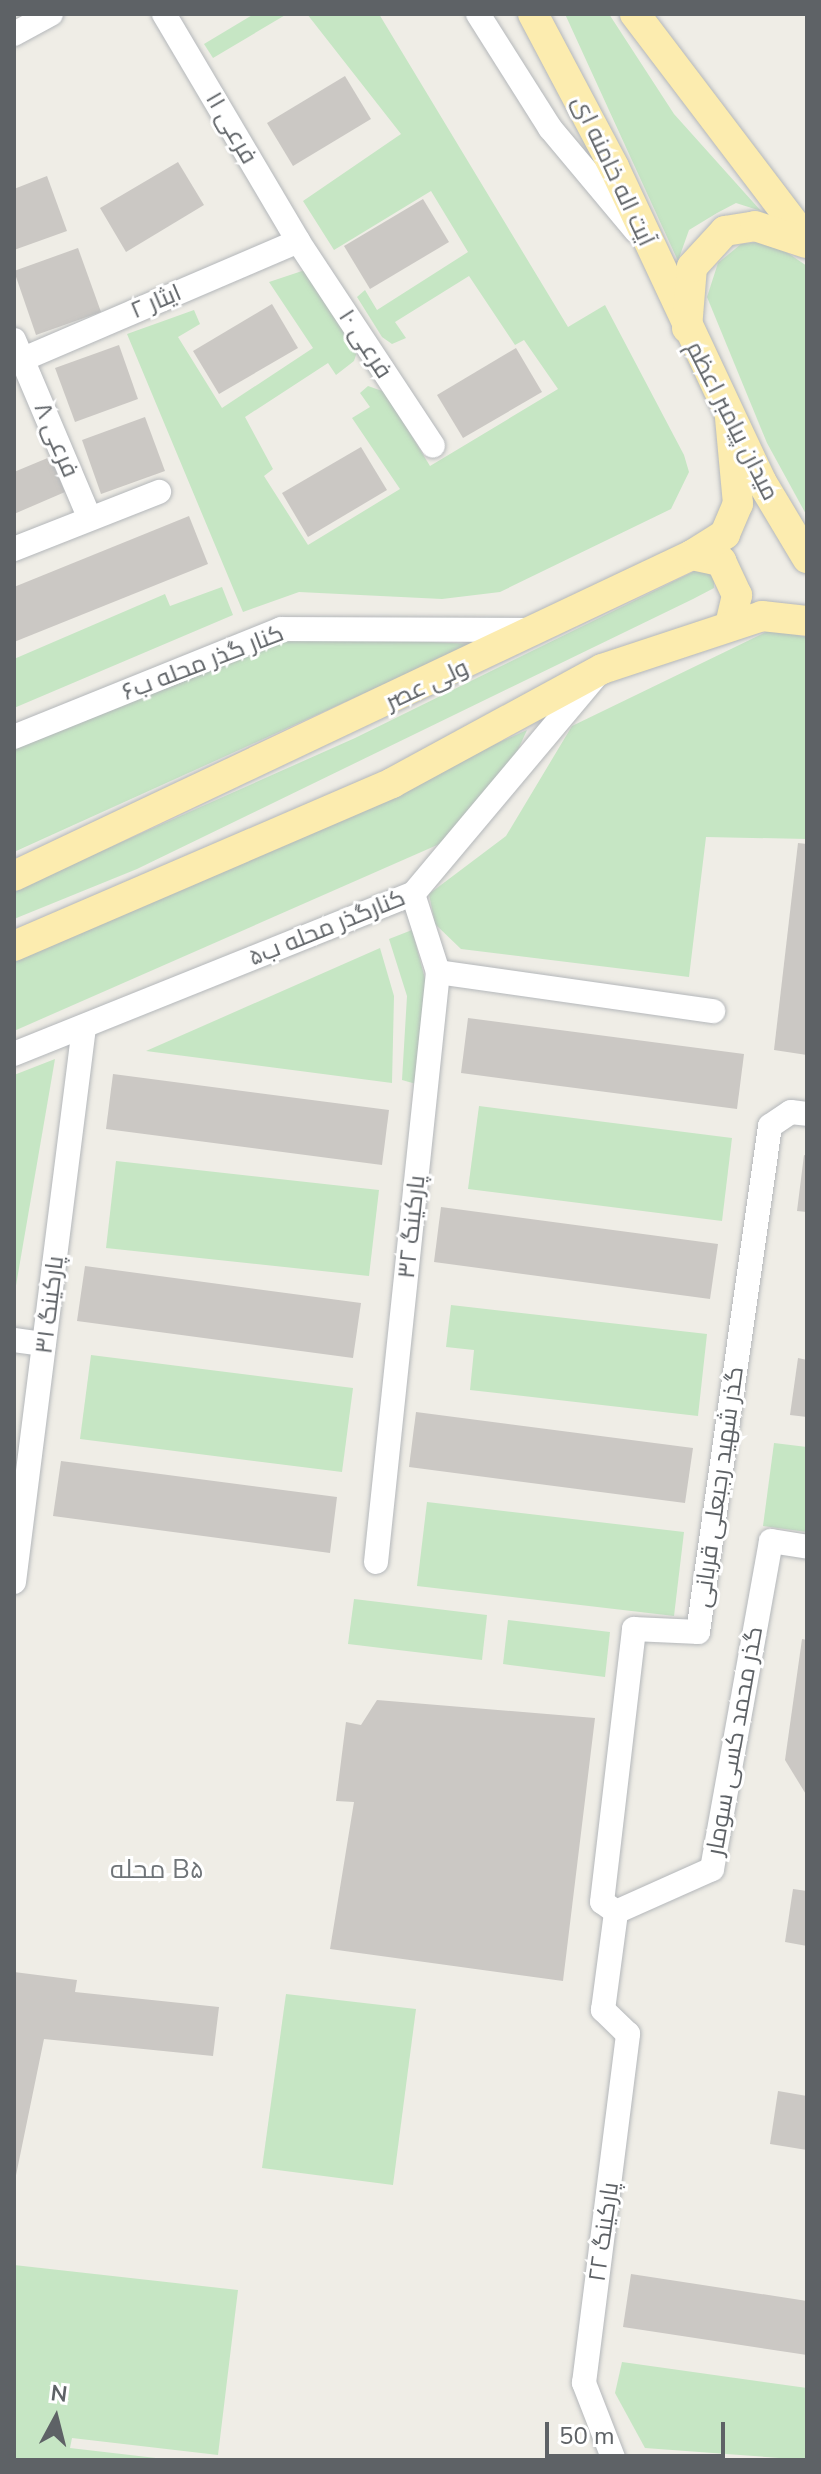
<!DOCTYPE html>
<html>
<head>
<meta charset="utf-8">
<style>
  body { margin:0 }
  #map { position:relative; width:821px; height:2474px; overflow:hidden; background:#efede6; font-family:"Nunito Sans",Cairo,sans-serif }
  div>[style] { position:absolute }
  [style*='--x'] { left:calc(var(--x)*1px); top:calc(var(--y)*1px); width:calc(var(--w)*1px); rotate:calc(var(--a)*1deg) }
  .green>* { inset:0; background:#c6e6c4 }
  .building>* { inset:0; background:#cbc8c4 }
  .roads { filter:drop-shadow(0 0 2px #b4b7ba) drop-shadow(0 0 2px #b4b7ba) }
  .minor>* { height:24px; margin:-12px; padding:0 12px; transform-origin:12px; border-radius:12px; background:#fff }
  .major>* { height:30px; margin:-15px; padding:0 15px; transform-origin:15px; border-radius:15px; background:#fcecaf }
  span { translate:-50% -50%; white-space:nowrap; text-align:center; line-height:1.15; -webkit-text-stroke:6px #fff; paint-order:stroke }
  .street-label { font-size:24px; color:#5e6266 }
  .neighbourhood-label { font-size:26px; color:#6f7478 }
  .frame { position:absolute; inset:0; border:16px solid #5e6266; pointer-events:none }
  .north { position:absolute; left:16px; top:2378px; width:80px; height:80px; -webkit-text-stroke:6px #fff; paint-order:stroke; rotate:7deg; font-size:22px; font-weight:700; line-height:32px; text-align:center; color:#5e6266 }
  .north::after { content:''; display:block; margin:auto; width:28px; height:36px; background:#5e6266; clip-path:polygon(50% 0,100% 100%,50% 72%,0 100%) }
  .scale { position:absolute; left:545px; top:2422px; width:180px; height:36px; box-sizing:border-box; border:4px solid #5e6266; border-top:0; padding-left:10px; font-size:24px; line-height:28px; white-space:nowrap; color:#5e6266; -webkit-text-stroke:6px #fff; paint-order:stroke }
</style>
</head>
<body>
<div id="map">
  <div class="green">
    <i style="clip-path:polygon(254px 14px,287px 14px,213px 58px,204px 44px)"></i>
    <i style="clip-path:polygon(307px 14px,379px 14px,568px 327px,605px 305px,684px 455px,689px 472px,671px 509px,500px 592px,442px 599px,299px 592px,243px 612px,127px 334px,194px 310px,200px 324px,178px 337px,222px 408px,313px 348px,269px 282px,305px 270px,358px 349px,354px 361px,336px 375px,328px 363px,245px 417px,273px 469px,264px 476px,308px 545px,400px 489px,352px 418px,370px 407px,360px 393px,368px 386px,385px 392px,430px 466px,558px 389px,524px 340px,515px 345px,469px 276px,395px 322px,406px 338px,392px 344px,382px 337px,357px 297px,365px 290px,377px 310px,468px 252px,431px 191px,334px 250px,303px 201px,401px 134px)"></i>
    <i style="clip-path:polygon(565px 14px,609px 14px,674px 114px,761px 211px,736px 203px,717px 213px,689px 230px,678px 261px)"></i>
    <i style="clip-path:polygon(770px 241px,807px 266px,807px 516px,767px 443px,707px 297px,718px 263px,741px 244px)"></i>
    <i style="clip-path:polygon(699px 569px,714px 577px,714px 588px,693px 599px,137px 869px,14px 919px,14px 890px,355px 738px)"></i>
    <i style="clip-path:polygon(222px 587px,233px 615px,14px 708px,14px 659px,165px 594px,170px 606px)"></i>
    <i style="clip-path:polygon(770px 630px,807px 637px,807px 839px,706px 837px,689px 977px,461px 949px,435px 924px,429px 894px,506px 836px,572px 726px)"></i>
    <i style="clip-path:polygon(287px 635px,473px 644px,14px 852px,14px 749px)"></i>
    <i style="clip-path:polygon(527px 730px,511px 765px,444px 842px,14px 1031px,14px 960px)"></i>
    <i style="clip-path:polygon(412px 930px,428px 990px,423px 1086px,402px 1080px,407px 996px,389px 939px)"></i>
    <i style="clip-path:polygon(380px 948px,394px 996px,392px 1083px,146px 1051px)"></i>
    <i style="clip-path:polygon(55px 1059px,14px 1297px,14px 1075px)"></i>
    <i style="clip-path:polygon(479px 1106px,732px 1138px,722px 1221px,468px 1189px)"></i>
    <i style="clip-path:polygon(116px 1161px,379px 1190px,369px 1276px,106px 1248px)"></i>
    <i style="clip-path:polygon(451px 1305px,707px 1334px,698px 1416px,470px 1390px,474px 1350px,446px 1347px)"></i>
    <i style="clip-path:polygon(91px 1355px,353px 1388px,342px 1472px,80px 1439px)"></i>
    <i style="clip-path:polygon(774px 1443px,807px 1447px,807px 1532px,763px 1526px)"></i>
    <i style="clip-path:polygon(427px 1502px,684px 1532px,674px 1616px,417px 1586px)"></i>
    <i style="clip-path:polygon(354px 1599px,487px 1615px,482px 1660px,348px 1644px)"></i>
    <i style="clip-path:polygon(508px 1620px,610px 1632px,605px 1677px,503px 1664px)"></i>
    <i style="clip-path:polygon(286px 1994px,416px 2009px,393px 2185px,262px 2168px)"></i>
    <i style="clip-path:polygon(14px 2265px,238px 2290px,218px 2455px,72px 2438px,70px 2448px,173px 2460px,14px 2460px)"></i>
    <i style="clip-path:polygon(622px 2362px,807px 2388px,807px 2460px,645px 2448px,615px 2393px)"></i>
  </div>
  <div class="building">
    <i style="clip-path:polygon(345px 76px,371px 119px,293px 166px,267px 123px)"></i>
    <i style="clip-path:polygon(178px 162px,204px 205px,126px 252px,100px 208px)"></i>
    <i style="clip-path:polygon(47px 176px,67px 231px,14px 250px,14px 189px)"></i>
    <i style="clip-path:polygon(423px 199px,449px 242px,370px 289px,344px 246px)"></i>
    <i style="clip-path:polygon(78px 248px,101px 312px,36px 335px,14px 271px)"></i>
    <i style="clip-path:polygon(272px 304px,298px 348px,219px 394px,193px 351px)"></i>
    <i style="clip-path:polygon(119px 345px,138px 399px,75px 422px,55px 368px)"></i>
    <i style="clip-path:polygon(516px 348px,542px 392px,463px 438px,437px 395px)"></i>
    <i style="clip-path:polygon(145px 417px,165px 471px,101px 494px,82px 440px)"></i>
    <i style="clip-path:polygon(361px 447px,387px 490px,308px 537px,282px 493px)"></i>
    <i style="clip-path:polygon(50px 457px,65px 492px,14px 514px,14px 472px)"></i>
    <i style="clip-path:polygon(189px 516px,208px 564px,14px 642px,14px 587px)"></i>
    <i style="clip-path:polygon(798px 843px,807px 844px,807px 1055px,774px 1050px)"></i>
    <i style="clip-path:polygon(468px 1018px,744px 1054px,737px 1109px,461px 1073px)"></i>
    <i style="clip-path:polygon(113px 1074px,389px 1110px,382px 1165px,106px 1129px)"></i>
    <i style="clip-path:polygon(804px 1155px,807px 1156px,807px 1212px,797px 1211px)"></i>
    <i style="clip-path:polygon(441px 1207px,718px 1244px,710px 1299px,434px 1262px)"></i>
    <i style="clip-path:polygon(85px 1266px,361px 1303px,353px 1358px,77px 1321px)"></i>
    <i style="clip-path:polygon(798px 1358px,807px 1360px,807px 1417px,790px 1415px)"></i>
    <i style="clip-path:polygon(416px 1412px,693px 1448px,685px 1503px,409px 1467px)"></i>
    <i style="clip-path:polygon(61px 1461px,337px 1497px,330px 1553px,53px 1516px)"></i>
    <i style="clip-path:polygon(802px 1639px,807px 1640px,807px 1796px,785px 1760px)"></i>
    <i style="clip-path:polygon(377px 1700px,595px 1718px,563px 1981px,330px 1949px,354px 1802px,336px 1801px,346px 1722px,361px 1725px)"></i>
    <i style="clip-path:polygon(793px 1889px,807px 1891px,807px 1946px,785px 1942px)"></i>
    <i style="clip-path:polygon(14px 1972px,77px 1980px,75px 1992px,219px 2007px,213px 2056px,44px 2039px,14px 2185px)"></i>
    <i style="clip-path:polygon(778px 2091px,807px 2096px,807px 2150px,770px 2144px)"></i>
    <i style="clip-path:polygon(631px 2274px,807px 2301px,807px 2355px,623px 2327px)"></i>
  </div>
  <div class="roads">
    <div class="minor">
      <i style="--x:164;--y:14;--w:264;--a:59.4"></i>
      <i style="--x:298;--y:241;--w:245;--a:56.6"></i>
      <i style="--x:478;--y:14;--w:135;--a:57.7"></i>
      <i style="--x:550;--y:128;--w:134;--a:50.1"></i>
      <i style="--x:14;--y:34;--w:42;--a:-28.4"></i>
      <i style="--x:14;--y:340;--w:194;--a:67"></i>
      <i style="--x:14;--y:363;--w:309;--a:-23.2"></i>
      <i style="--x:14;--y:549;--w:156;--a:-21.5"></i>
      <i style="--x:14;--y:737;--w:288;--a:-22"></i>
      <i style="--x:281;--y:629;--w:248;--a:0.2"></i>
      <i style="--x:438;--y:972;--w:278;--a:8.1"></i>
      <i style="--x:14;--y:1054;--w:430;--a:-21.9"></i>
      <i style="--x:413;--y:894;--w:283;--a:-50"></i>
      <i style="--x:14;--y:1340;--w:30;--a:8"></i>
      <i style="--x:376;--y:1562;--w:593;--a:-84"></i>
      <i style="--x:438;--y:972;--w:82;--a:-107.8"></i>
      <i style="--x:14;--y:1582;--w:559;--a:-82.81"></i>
      <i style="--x:616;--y:1912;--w:17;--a:-144"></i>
      <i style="--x:602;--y:1902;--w:275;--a:-83.3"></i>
      <i style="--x:634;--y:1629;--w:64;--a:2.7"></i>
      <i style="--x:698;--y:1632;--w:511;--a:-81.9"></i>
      <i style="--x:770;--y:1126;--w:25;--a:-34"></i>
      <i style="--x:791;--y:1112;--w:16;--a:7"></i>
      <i style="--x:614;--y:2460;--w:83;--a:-111.3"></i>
      <i style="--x:584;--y:2383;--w:352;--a:-82.8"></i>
      <i style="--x:628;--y:2034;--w:35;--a:-136"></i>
      <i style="--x:603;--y:2010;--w:99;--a:-82.4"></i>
      <i style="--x:616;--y:1912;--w:105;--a:-24.1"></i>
      <i style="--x:712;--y:1869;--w:333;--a:-79.8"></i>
      <i style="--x:771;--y:1541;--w:36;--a:9"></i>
    </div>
    <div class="major">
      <i style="--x:533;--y:14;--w:173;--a:62.1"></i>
      <i style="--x:614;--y:167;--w:347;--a:64.9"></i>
      <i style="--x:761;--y:481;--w:90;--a:59.1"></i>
      <i style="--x:635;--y:14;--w:285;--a:52.8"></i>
      <i style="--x:687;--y:328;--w:61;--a:-85.3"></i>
      <i style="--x:692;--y:267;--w:49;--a:-47.5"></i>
      <i style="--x:725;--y:231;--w:30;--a:-9"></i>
      <i style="--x:755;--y:226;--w:54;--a:18.4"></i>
      <i style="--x:692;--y:555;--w:30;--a:12"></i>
      <i style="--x:721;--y:561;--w:38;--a:65"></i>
      <i style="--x:737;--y:595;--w:31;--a:103"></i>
      <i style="--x:14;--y:876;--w:750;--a:-25.34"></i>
      <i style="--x:692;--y:555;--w:39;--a:-32"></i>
      <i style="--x:725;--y:534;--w:33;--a:-67"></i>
      <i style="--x:738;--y:504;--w:86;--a:-95.3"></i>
      <i style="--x:14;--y:946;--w:412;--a:-23.3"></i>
      <i style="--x:392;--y:783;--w:239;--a:-28.5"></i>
      <i style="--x:602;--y:669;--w:169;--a:-18.3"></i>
      <i style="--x:762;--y:616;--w:45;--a:6.3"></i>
    </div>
  </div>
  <div class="street-label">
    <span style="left:231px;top:128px;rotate:60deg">فرعی ۱۱</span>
    <span style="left:613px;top:171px;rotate:65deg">آیت اله خامنه ای</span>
    <span style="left:156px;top:302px;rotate:-23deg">ایثار ۲</span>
    <span style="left:365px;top:344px;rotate:57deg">فرعی ۱۰</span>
    <span style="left:732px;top:421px;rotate:63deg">میدان پیامبر اعظم</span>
    <span style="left:56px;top:440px;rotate:67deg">فرعی ۸</span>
    <span style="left:203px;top:663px;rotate:-21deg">کنار گذر محله ب۶</span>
    <span style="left:427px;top:685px;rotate:-25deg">ولی عصر</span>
    <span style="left:327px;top:928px;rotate:-22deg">کنارگذر محله ب۵</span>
    <span style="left:412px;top:1227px;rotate:-84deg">پارکینگ ۳۲</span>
    <span style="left:50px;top:1305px;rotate:-83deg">پارکینگ ۳۱</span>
    <span style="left:719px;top:1487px;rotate:-82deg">گذر شهید رجبعلی قربانی</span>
    <span style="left:735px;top:1741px;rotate:-80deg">گذر محمد کسی سومار</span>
    <span style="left:604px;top:2232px;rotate:-82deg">پارکینگ ۲۲</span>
  </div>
  <div class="neighbourhood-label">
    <span style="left:157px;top:1870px">محله B۵</span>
  </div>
  <div class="frame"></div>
  <div class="north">N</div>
  <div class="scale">50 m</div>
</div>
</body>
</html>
